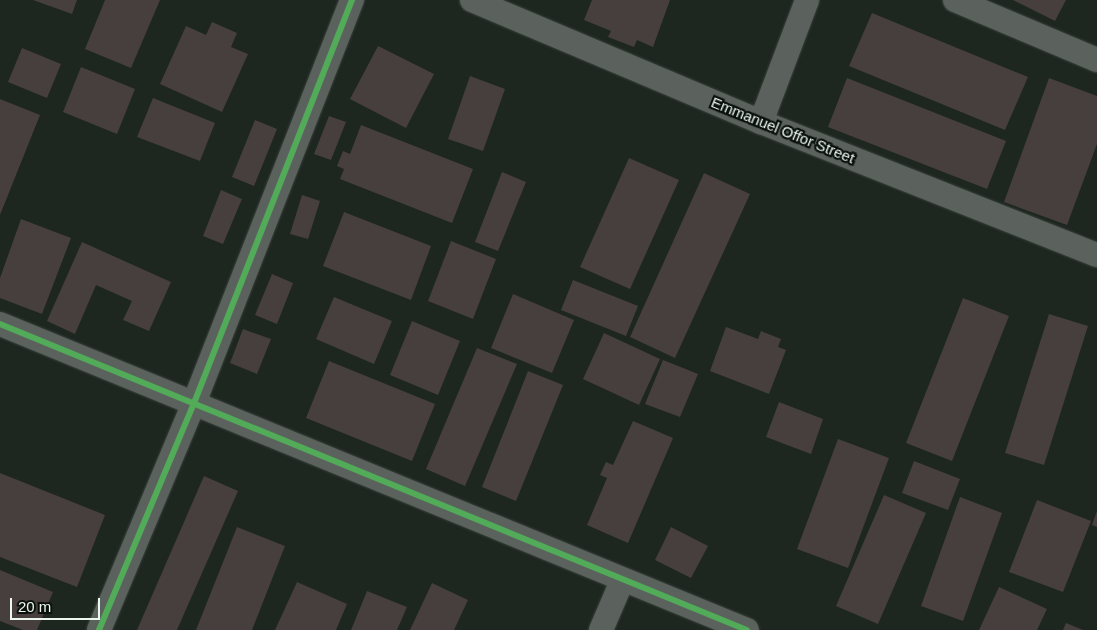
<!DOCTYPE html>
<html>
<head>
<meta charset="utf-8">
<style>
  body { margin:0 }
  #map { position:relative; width:1097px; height:630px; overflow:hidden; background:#1e2620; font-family:Helvetica,sans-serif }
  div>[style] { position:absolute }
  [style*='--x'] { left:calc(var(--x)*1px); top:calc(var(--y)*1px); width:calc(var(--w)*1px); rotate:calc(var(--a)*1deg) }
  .building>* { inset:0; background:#463f3e }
  .roads { filter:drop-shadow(0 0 1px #39413b) drop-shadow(0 0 1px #39413b) }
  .minor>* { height:24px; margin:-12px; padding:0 12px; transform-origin:12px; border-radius:12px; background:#5b625d }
  .cycleway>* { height:6px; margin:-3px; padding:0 3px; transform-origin:3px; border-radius:3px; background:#51ab58 }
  span { translate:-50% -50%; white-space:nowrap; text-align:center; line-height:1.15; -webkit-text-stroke:4.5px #0a110c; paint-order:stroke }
  .street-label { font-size:15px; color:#ecf7ef }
  .scale { position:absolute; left:10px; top:598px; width:90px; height:22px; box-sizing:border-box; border:2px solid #ecf7ef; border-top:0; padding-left:6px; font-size:15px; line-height:18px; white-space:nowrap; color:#ecf7ef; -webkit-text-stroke:4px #0a110c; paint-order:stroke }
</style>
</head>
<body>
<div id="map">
  <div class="building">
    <i style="clip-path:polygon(33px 0,77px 0,72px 14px)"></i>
    <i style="clip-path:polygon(105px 0,160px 0,131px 68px,85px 49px)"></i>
    <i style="clip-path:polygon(592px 0,670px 0,653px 47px,637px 40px,634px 47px,608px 37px,611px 31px,584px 20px)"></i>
    <i style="clip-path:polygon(1013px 0,1066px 0,1055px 21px)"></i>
    <i style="clip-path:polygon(872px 13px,1028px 77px,1005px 130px,849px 66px)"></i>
    <i style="clip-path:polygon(212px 22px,237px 33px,231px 47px,248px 54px,222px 112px,160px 84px,186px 26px,206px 35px)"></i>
    <i style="clip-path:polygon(378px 46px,434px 74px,406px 128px,350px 99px)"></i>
    <i style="clip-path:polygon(22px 48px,61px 64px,47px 98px,8px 82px)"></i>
    <i style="clip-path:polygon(81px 67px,135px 89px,117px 134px,63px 112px)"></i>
    <i style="clip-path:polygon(470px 76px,505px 89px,483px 151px,448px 139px)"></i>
    <i style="clip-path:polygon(847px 78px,1006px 141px,987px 189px,828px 127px)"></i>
    <i style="clip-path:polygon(1049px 78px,1097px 96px,1097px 144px,1067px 225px,1004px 202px)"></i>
    <i style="clip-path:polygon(153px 98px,215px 123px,200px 161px,137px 137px)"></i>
    <i style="clip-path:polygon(0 99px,40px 115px,0 215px)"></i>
    <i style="clip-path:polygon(329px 116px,346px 122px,331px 160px,314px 154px)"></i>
    <i style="clip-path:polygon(255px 120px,277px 129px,254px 186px,232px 177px)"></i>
    <i style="clip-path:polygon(361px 125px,473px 169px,452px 223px,340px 179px,344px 169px,337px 166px,343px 151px,350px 154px)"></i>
    <i style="clip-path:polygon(629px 158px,679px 180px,630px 289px,580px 267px)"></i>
    <i style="clip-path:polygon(502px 172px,526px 182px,498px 251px,475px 242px)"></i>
    <i style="clip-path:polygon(704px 173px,750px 194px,675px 358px,630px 337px)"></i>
    <i style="clip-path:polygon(221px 190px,242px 199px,223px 244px,203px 236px)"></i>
    <i style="clip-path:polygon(302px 195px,320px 201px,308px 239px,290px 234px)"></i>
    <i style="clip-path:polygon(344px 212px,431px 246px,411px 300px,323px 266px)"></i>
    <i style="clip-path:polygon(21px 219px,71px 238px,42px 314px,0 298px,0 278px)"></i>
    <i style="clip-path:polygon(451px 241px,496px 259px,473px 319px,428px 301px)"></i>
    <i style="clip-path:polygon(82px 242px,171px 282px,149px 331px,123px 320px,132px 301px,96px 285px,75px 334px,47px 321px)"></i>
    <i style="clip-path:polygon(272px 274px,293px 283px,277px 324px,255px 315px)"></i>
    <i style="clip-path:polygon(573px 280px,638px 306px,626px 336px,561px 310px)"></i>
    <i style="clip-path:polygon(513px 294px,574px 320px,552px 373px,491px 348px)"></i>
    <i style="clip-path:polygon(334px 297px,392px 321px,374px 364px,316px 339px)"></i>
    <i style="clip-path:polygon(963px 298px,1009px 316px,952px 461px,906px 443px)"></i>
    <i style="clip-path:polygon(1049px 314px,1088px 326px,1044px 465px,1005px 453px)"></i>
    <i style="clip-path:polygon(412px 321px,460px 341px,438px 395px,390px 375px)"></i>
    <i style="clip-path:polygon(726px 327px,758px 339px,761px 331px,781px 339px,778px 347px,786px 350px,769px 394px,710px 371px)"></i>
    <i style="clip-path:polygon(243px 329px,271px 339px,257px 374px,230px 363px)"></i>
    <i style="clip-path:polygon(604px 333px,660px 359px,639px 405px,583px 379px)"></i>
    <i style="clip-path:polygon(477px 348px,517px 364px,465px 486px,426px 469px)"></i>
    <i style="clip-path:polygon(663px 360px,698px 374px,680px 417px,645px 404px)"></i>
    <i style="clip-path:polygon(329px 361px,435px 404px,412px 461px,306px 418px)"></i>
    <i style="clip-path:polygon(528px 371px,563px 385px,516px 501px,482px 487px)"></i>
    <i style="clip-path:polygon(779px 402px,823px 419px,811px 454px,766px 437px)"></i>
    <i style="clip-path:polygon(633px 421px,673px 438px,628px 543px,587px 525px,607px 478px,600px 475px,606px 462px,613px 465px)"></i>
    <i style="clip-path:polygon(838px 439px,889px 458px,848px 568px,797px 549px)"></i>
    <i style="clip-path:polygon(914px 461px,960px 479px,948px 510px,902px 493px)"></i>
    <i style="clip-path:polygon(0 473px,105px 515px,77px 587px,0 557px)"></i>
    <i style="clip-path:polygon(204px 476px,238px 491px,177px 630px,137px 630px)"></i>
    <i style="clip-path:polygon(884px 495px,926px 513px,878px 624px,836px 606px)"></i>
    <i style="clip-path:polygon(960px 497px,1002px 513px,963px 621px,921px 606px)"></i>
    <i style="clip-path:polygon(1037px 500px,1091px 521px,1063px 592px,1009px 572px)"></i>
    <i style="clip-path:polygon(1097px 511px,1097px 527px,1092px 525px)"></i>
    <i style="clip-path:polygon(237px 527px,285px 546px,252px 630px,196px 630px)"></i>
    <i style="clip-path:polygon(671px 527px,708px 546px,691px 578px,655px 560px)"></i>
    <i style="clip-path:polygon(0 570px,53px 592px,37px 630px,23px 630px,0 621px)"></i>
    <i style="clip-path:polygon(297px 582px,347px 604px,336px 630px,275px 630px)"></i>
    <i style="clip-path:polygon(432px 583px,468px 600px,454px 630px,410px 630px)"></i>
    <i style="clip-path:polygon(999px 587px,1047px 609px,1037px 630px,979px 630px)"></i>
    <i style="clip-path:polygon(367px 591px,407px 607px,397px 630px,351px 630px)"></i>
    <i style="clip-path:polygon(1066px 623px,1083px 630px,1063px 630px)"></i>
  </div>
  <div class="roads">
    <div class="minor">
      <i style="--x:472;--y:0;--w:314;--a:22.9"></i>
      <i style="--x:761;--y:122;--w:361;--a:21.6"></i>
      <i style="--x:955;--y:0;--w:154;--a:22.9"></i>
      <i style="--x:761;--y:122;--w:130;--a:-69.3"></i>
      <i style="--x:0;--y:324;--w:807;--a:22.28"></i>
      <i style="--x:99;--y:630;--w:246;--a:-67.3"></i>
      <i style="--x:194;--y:403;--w:433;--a:-68.6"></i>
      <i style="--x:601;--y:630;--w:53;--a:-66.8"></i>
    </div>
  </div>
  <div class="cycleway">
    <i style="--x:0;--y:324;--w:807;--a:22.28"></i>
    <i style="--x:99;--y:630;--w:246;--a:-67.3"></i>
    <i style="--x:194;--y:403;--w:433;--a:-68.6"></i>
  </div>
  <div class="street-label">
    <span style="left:783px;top:130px;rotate:22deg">Emmanuel Offor Street</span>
  </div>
  <div class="scale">20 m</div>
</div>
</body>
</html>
